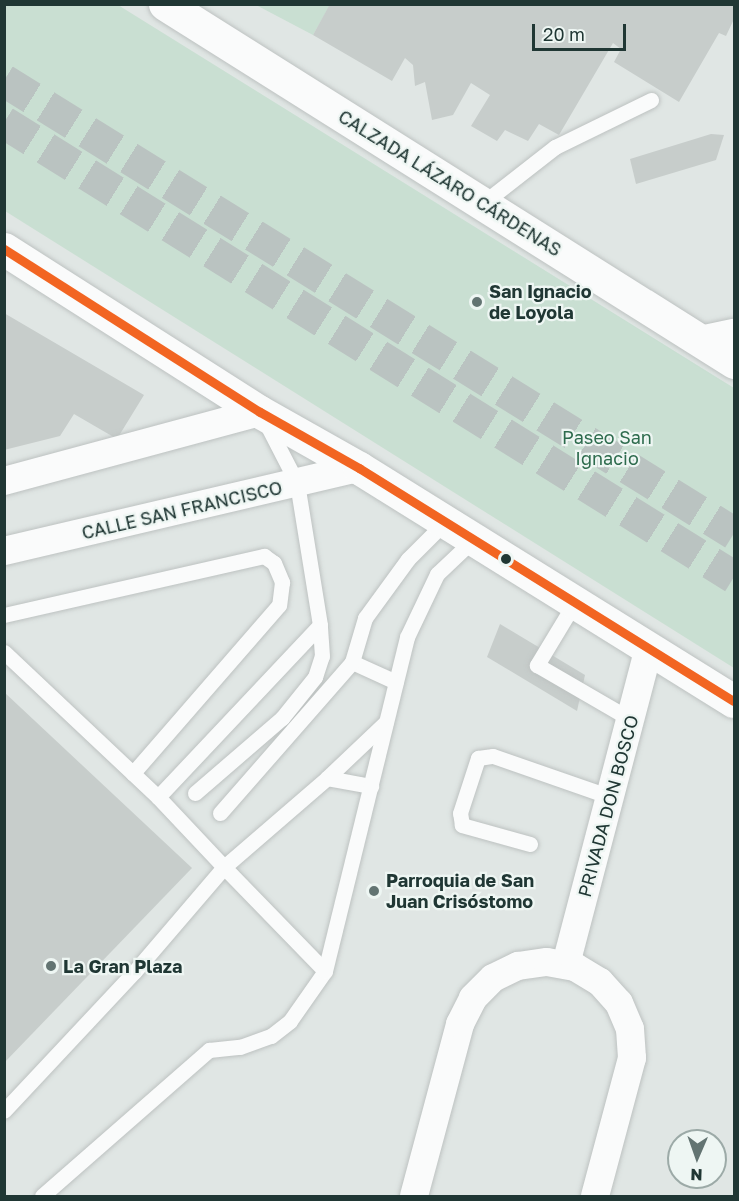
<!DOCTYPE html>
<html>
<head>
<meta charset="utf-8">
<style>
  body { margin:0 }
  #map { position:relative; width:739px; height:1201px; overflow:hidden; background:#e0e6e4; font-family:"Golos Text",sans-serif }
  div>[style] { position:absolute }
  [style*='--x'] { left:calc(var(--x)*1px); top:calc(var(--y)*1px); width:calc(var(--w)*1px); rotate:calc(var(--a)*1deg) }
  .green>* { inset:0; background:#c9dfd2 }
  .building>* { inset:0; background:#c7cdcb }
  .motorway-tunnel>* { height:33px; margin-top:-16.5px; transform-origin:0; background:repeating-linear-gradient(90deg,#bac3c1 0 33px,transparent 0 49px) }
  .roads { filter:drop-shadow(0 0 2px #bdc2c1) drop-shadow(0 0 2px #bdc2c1) }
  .service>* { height:15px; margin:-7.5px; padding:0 7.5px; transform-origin:7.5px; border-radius:7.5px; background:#fafbfb }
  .minor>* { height:28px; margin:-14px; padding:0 14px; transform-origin:14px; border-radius:14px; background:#fafbfb }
  .tertiary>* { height:33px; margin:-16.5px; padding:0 16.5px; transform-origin:16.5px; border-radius:16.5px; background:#fafbfb }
  .bus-1>* { height:9px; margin:-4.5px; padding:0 4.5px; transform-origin:4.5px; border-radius:4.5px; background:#f26522 }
  .dots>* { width:16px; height:16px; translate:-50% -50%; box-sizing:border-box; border:3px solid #eef6f3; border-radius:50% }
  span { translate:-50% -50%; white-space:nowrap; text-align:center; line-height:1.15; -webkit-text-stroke:4.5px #eef6f3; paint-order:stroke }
  .street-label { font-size:18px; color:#203734 }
  .poi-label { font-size:18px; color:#203734; font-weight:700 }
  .left { translate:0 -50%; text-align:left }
  .park-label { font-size:18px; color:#2d6b4d }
  .frame { position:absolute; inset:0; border:6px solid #203734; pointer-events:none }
  .north { position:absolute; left:667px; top:1129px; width:60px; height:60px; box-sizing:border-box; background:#eef6f3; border:2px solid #9caaa7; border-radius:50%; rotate:182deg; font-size:16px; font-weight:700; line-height:24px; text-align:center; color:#203734 }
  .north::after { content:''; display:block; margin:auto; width:21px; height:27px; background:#637472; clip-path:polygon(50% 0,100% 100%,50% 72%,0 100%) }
  .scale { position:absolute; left:532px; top:24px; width:94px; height:27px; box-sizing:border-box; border:3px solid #203734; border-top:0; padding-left:8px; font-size:18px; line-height:21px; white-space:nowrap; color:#203734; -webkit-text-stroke:4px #eef6f3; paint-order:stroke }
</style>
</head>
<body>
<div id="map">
  <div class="green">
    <i style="clip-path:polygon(4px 5px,118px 5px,734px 388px,734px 668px,5px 211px)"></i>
    <i style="clip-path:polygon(256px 5px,330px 5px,313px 35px)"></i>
  </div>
  <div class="building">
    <i style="clip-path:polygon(330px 4px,734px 4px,734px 19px,726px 36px,719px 33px,679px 102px,614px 62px,621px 49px,613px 43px,559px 135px,539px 124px,528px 141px,505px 130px,497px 141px,471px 126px,490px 95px,471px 83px,453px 115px,432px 120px,425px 82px,415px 86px,413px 65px,405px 58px,392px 81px,313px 35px)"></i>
    <i style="clip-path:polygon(711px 134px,724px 135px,716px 160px,636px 184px,630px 159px)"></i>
    <i style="clip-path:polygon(4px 313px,144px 395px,117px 439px,74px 414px,60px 436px,4px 450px)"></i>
    <i style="clip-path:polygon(500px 624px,585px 675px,577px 711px,487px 657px)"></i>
    <i style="clip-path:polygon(4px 692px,192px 868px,4px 1063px)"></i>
  </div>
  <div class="motorway-tunnel">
    <i style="--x:4;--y:80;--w:859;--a:31.82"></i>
    <i style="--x:4;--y:122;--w:860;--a:31.93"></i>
  </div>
  <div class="roads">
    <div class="service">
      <i style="--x:482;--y:204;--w:93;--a:-38"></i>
      <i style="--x:555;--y:147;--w:107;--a:-26.1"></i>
      <i style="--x:575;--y:602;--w:74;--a:121.1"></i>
      <i style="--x:537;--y:665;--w:108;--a:30.1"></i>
      <i style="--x:4;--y:615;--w:267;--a:-12.8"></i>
      <i style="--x:264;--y:556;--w:12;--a:35"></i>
      <i style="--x:274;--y:563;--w:21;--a:67"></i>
      <i style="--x:282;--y:582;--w:23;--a:97"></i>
      <i style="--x:279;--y:605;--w:223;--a:131"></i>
      <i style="--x:4;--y:652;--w:212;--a:43.3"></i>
      <i style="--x:158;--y:797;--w:96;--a:46.7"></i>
      <i style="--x:224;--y:867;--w:138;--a:130.6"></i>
      <i style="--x:134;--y:972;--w:190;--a:133.1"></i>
      <i style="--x:352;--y:662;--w:48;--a:24.4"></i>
      <i style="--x:327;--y:778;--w:81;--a:-43.5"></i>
      <i style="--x:195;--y:793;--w:115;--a:-40.8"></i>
      <i style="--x:282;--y:718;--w:53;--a:-51.2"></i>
      <i style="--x:315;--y:677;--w:22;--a:-72"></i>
      <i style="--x:322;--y:656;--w:31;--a:-94"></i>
      <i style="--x:158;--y:797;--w:236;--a:-46.7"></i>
      <i style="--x:320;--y:625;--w:144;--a:-99.2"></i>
      <i style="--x:297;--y:483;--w:68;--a:-117.3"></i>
      <i style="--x:220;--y:813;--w:201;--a:-48.8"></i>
      <i style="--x:352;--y:662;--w:46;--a:-73.5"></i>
      <i style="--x:365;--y:618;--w:73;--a:-53.9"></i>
      <i style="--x:408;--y:559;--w:52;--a:-45"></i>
      <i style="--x:530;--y:844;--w:71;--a:-164.4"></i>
      <i style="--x:462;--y:825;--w:12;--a:-99"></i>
      <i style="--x:460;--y:813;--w:58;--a:-71.9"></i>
      <i style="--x:478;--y:758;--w:15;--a:-8"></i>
      <i style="--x:493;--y:756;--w:125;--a:19.2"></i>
      <i style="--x:325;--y:971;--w:145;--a:-134.2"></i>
      <i style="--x:224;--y:867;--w:136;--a:-40.8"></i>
      <i style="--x:327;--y:778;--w:45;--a:10.3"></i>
      <i style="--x:42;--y:1196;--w:222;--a:-41.2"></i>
      <i style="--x:209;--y:1050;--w:31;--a:-6"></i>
      <i style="--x:240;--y:1047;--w:33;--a:-20"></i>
      <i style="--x:271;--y:1036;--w:24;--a:-38"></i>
      <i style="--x:290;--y:1021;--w:61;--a:-55"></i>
      <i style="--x:325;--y:971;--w:344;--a:-76.2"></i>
      <i style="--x:407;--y:637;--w:70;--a:-64.5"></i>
      <i style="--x:437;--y:574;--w:50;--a:-43.4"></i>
    </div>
    <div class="minor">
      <i style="--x:700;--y:340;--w:35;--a:-12"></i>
      <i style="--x:4;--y:481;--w:265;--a:-15.1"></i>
      <i style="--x:4;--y:551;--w:365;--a:-13.2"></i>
      <i style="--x:566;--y:964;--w:327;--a:-75.3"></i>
      <i style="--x:414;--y:1196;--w:178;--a:-75"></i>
      <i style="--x:460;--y:1024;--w:29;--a:-63"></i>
      <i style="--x:473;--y:998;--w:28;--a:-45"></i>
      <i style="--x:493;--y:978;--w:28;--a:-26"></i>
      <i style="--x:518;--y:966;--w:29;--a:-8"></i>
      <i style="--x:547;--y:962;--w:28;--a:10"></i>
      <i style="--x:575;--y:967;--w:29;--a:31"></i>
      <i style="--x:600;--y:982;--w:28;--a:48"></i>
      <i style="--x:619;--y:1003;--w:28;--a:67"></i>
      <i style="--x:630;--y:1029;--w:29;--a:86"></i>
      <i style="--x:632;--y:1058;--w:143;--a:105"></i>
    </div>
    <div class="tertiary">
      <i style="--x:165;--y:4;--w:672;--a:32.18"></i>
      <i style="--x:4;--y:249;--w:303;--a:32.5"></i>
      <i style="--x:260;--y:412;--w:114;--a:29.5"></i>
      <i style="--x:359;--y:468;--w:441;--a:31.9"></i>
    </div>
  </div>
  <div class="bus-1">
    <i style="--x:4;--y:249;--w:303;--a:32.5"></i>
    <i style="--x:260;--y:412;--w:114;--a:29.5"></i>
    <i style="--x:359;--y:468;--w:441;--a:31.9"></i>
  </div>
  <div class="dots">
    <i style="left:477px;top:302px;background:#637472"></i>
    <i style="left:506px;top:559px;background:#203734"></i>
    <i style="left:374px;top:891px;background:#637472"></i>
    <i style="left:51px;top:966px;background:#637472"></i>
  </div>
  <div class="street-label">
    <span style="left:450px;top:183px;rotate:32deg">CALZADA LÁZARO CÁRDENAS</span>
    <span style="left:182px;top:510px;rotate:-13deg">CALLE SAN FRANCISCO</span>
    <span style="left:608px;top:806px;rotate:-75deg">PRIVADA DON BOSCO</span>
  </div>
  <div class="poi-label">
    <span class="left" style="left:489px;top:302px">San Ignacio<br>de Loyola</span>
    <span class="left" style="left:386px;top:891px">Parroquia de San<br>Juan Crisóstomo</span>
    <span class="left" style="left:63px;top:966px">La Gran Plaza</span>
  </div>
  <div class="park-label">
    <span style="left:607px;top:448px">Paseo San<br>Ignacio</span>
  </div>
  <div class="frame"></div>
  <div class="north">N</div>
  <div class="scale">20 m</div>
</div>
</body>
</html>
